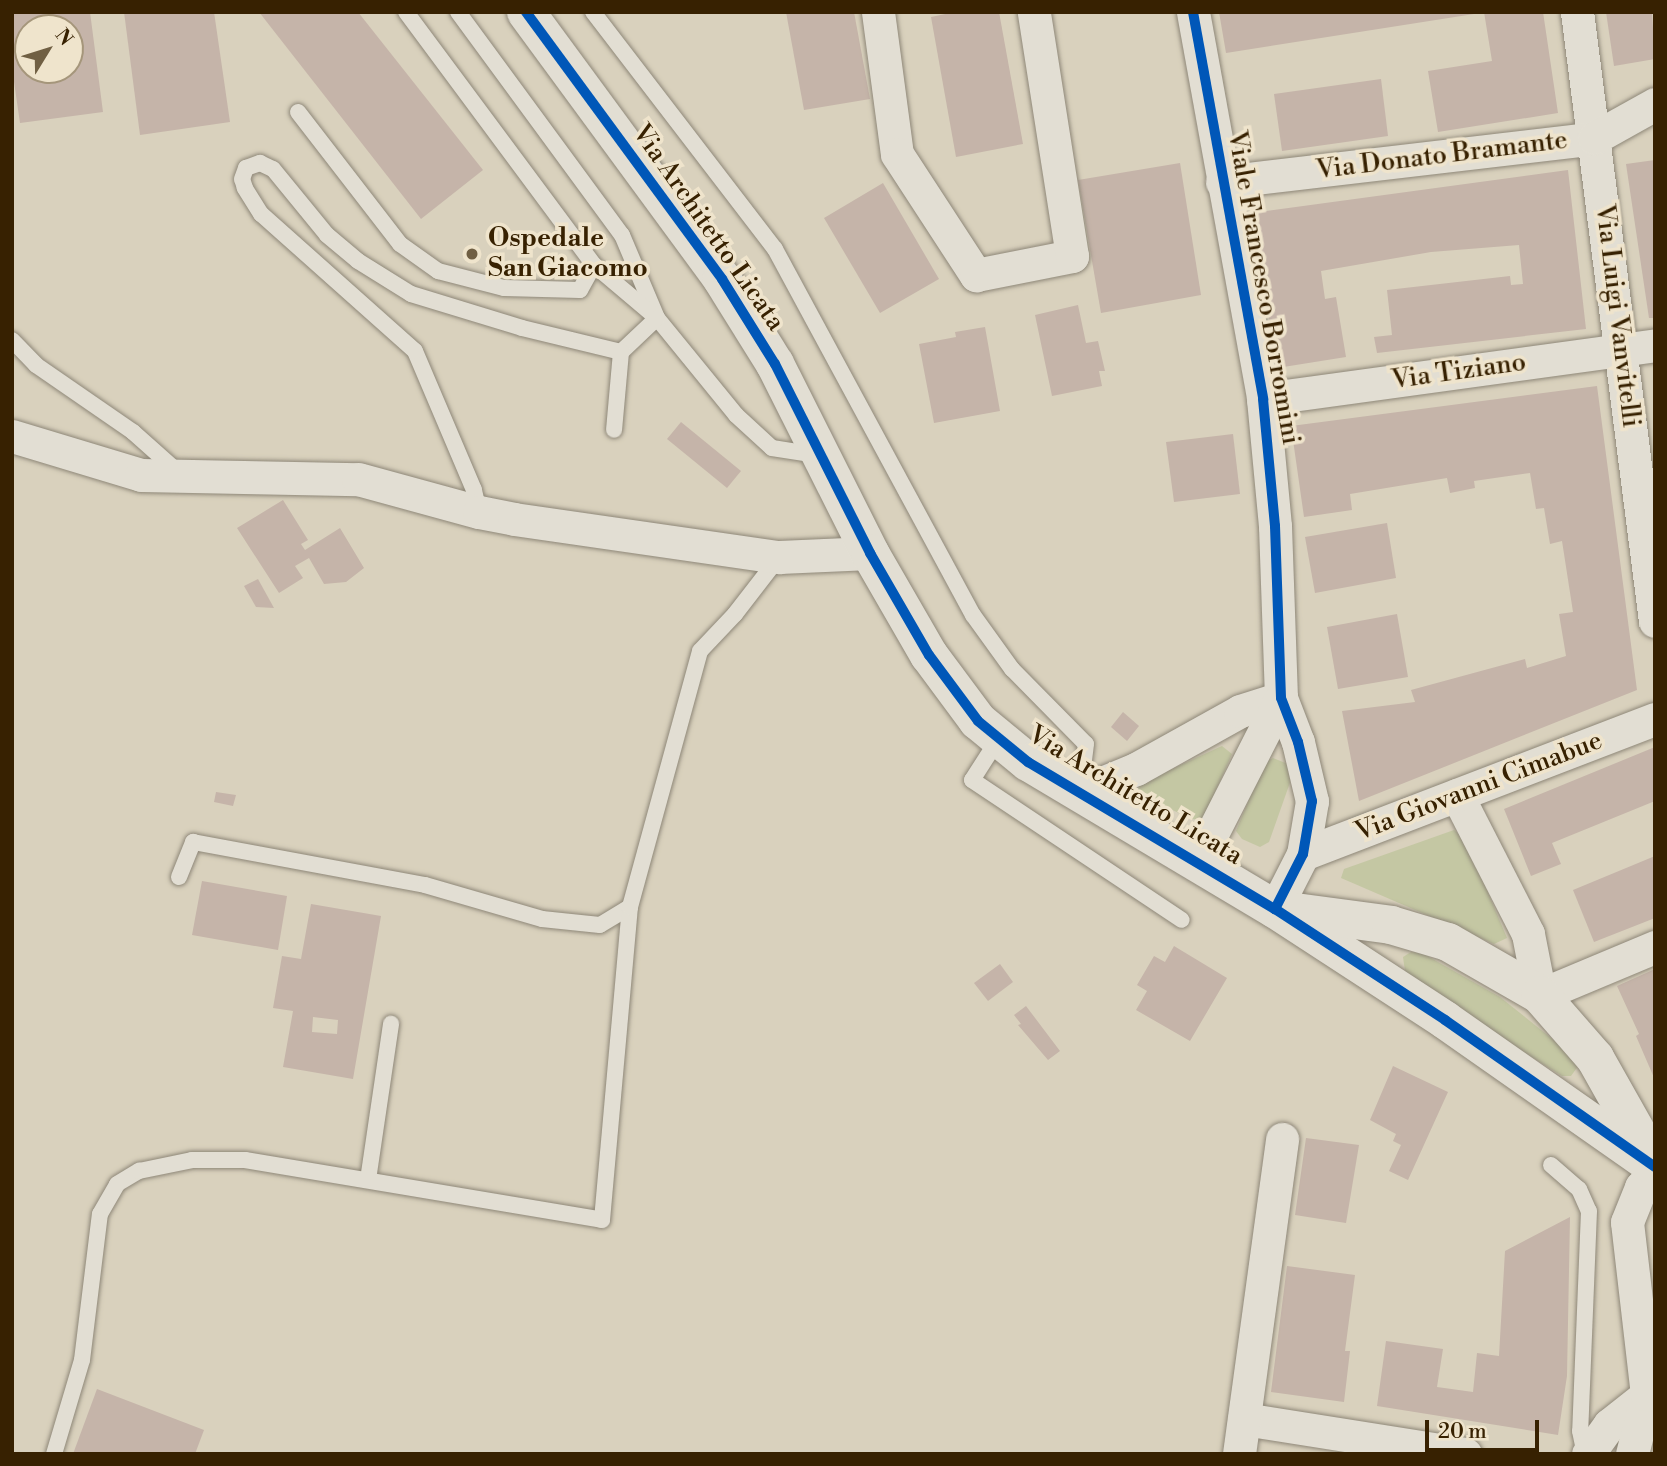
<!DOCTYPE html>
<html>
<head>
<meta charset="utf-8">
<style>
  body { margin:0 }
  #map { position:relative; width:1667px; height:1466px; overflow:hidden; background:#d9d1bd; font-family:"Libre Bodoni",serif }
  div>[style] { position:absolute }
  [style*='--x'] { left:calc(var(--x)*1px); top:calc(var(--y)*1px); width:calc(var(--w)*1px); rotate:calc(var(--a)*1deg) }
  .green>* { inset:0; background:#c4c7a3 }
  .building>* { inset:0; background:#c5b4a9 }
  .roads { filter:drop-shadow(0 0 2px #8e8778) drop-shadow(0 0 2px #8e8778) }
  .service>* { height:16px; margin:-8px; padding:0 8px; transform-origin:8px; border-radius:8px; background:#e2ded3 }
  .minor>* { height:33px; margin:-16.5px; padding:0 16.5px; transform-origin:16.5px; border-radius:16.5px; background:#e2ded3 }
  .tertiary>* { height:38px; margin:-19px; padding:0 19px; transform-origin:19px; border-radius:19px; background:#e2ded3 }
  .cycleway>* { height:10px; margin:-5px; padding:0 5px; transform-origin:5px; border-radius:5px; background:#0057b8 }
  .dots>* { width:19px; height:19px; translate:-50% -50%; box-sizing:border-box; border:4px solid #efe4cc; border-radius:50% }
  span { translate:-50% -50%; white-space:nowrap; text-align:center; line-height:1.15; -webkit-text-stroke:7px #efe4cc; paint-order:stroke }
  .street-label { font-size:26px; color:#372101 }
  .poi-label { font-size:26px; color:#372101; font-weight:700 }
  .left { translate:0 -50%; text-align:left }
  .frame { position:absolute; inset:0; border:14px solid #372101; pointer-events:none }
  .north { position:absolute; left:14px; top:14px; width:70px; height:70px; box-sizing:border-box; background:#efe4cc; border:2px solid #a5967b; border-radius:50%; rotate:52deg; font-size:19px; font-weight:700; line-height:28px; text-align:center; color:#372101 }
  .north::after { content:''; display:block; margin:auto; width:24px; height:32px; background:#705f43; clip-path:polygon(50% 0,100% 100%,50% 72%,0 100%) }
  .scale { position:absolute; left:1425px; top:1420px; width:114px; height:32px; box-sizing:border-box; border:4px solid #372101; border-top:0; padding-left:9px; font-size:21px; line-height:24px; white-space:nowrap; color:#372101; -webkit-text-stroke:5px #efe4cc; paint-order:stroke }
</style>
</head>
<body>
<div id="map">
  <div class="green">
    <i style="clip-path:polygon(1222px 746px,1232px 754px,1203px 820px,1192px 819px,1144px 797px,1138px 790px,1141px 783px)"></i>
    <i style="clip-path:polygon(1273px 758px,1288px 764px,1293px 774px,1269px 842px,1260px 847px,1242px 839px,1236px 831px,1264px 763px)"></i>
    <i style="clip-path:polygon(1454px 830px,1466px 840px,1507px 938px,1494px 944px,1341px 878px,1344px 869px)"></i>
    <i style="clip-path:polygon(1411px 952px,1422px 953px,1500px 997px,1581px 1062px,1571px 1076px,1562px 1076px,1406px 978px,1403px 957px)"></i>
  </div>
  <div class="building">
    <i style="clip-path:polygon(evenodd,12px 12px,90px 12px,103px 112px,20px 123px,12px 68px,12px 12px,28px 28px,70px 28px,70px 70px,28px 70px,28px 28px)"></i>
    <i style="clip-path:polygon(124px 12px,214px 12px,230px 122px,140px 135px)"></i>
    <i style="clip-path:polygon(259px 12px,358px 12px,483px 170px,421px 219px)"></i>
    <i style="clip-path:polygon(786px 12px,854px 12px,870px 99px,804px 110px)"></i>
    <i style="clip-path:polygon(955px 12px,999px 12px,1023px 144px,956px 157px,931px 17px)"></i>
    <i style="clip-path:polygon(1219px 12px,1474px 12px,1474px 14px,1226px 53px)"></i>
    <i style="clip-path:polygon(1484px 12px,1543px 12px,1558px 113px,1438px 132px,1428px 71px,1492px 61px)"></i>
    <i style="clip-path:polygon(1606px 12px,1652px 12px,1655px 59px,1614px 66px)"></i>
    <i style="clip-path:polygon(1381px 79px,1388px 136px,1282px 151px,1274px 94px)"></i>
    <i style="clip-path:polygon(1655px 160px,1655px 318px,1649px 318px,1626px 164px)"></i>
    <i style="clip-path:polygon(1180px 163px,1201px 295px,1101px 313px,1078px 180px)"></i>
    <i style="clip-path:polygon(1568px 170px,1586px 329px,1377px 353px,1374px 337px,1392px 335px,1387px 290px,1510px 276px,1511px 285px,1523px 284px,1519px 245px,1431px 252px,1321px 271px,1325px 299px,1336px 297px,1346px 357px,1277px 368px,1252px 213px)"></i>
    <i style="clip-path:polygon(883px 183px,939px 279px,880px 313px,824px 218px)"></i>
    <i style="clip-path:polygon(1078px 305px,1086px 343px,1098px 341px,1105px 371px,1099px 371px,1102px 386px,1052px 396px,1035px 315px)"></i>
    <i style="clip-path:polygon(985px 327px,1000px 411px,934px 423px,919px 344px,956px 337px,955px 332px)"></i>
    <i style="clip-path:polygon(1597px 386px,1637px 690px,1359px 801px,1342px 711px,1415px 702px,1411px 690px,1525px 659px,1527px 668px,1566px 656px,1559px 614px,1573px 612px,1562px 541px,1550px 544px,1544px 508px,1536px 509px,1530px 473px,1474px 481px,1475px 488px,1450px 493px,1447px 478px,1350px 494px,1352px 510px,1304px 517px,1291px 426px)"></i>
    <i style="clip-path:polygon(681px 422px,741px 471px,727px 488px,667px 439px)"></i>
    <i style="clip-path:polygon(1233px 434px,1240px 494px,1174px 502px,1166px 442px)"></i>
    <i style="clip-path:polygon(283px 500px,308px 540px,301px 544px,305px 550px,340px 528px,364px 568px,346px 582px,324px 584px,309px 558px,295px 566px,303px 578px,279px 593px,237px 528px)"></i>
    <i style="clip-path:polygon(1387px 523px,1396px 578px,1315px 593px,1305px 537px)"></i>
    <i style="clip-path:polygon(258px 579px,274px 608px,256px 607px,244px 586px)"></i>
    <i style="clip-path:polygon(1397px 614px,1408px 677px,1338px 689px,1327px 627px)"></i>
    <i style="clip-path:polygon(1123px 712px,1139px 726px,1127px 741px,1111px 727px)"></i>
    <i style="clip-path:polygon(1655px 747px,1655px 801px,1552px 843px,1561px 864px,1531px 876px,1504px 809px)"></i>
    <i style="clip-path:polygon(216px 792px,236px 795px,233px 806px,214px 802px)"></i>
    <i style="clip-path:polygon(1655px 856px,1655px 918px,1594px 942px,1573px 890px)"></i>
    <i style="clip-path:polygon(202px 881px,287px 896px,278px 950px,192px 935px)"></i>
    <i style="clip-path:polygon(evenodd,311px 904px,381px 916px,353px 1079px,283px 1067px,293px 1011px,273px 1008px,282px 956px,301px 959px,311px 904px,313px 1017px,338px 1020px,337px 1034px,312px 1032px,313px 1017px)"></i>
    <i style="clip-path:polygon(1174px 946px,1227px 978px,1190px 1041px,1136px 1010px,1147px 991px,1137px 985px,1154px 956px,1165px 962px)"></i>
    <i style="clip-path:polygon(1000px 964px,1013px 982px,988px 1001px,974px 983px)"></i>
    <i style="clip-path:polygon(1655px 969px,1655px 1080px,1636px 1036px,1639px 1034px,1617px 986px)"></i>
    <i style="clip-path:polygon(1026px 1006px,1060px 1051px,1048px 1060px,1018px 1025px,1021px 1024px,1014px 1015px)"></i>
    <i style="clip-path:polygon(1393px 1066px,1448px 1092px,1408px 1180px,1389px 1171px,1401px 1145px,1393px 1141px,1396px 1134px,1370px 1120px)"></i>
    <i style="clip-path:polygon(1306px 1138px,1359px 1145px,1346px 1223px,1295px 1215px)"></i>
    <i style="clip-path:polygon(1570px 1217px,1567px 1376px,1558px 1435px,1377px 1406px,1386px 1341px,1443px 1349px,1437px 1387px,1473px 1392px,1477px 1353px,1499px 1356px,1505px 1251px)"></i>
    <i style="clip-path:polygon(1287px 1266px,1355px 1275px,1345px 1351px,1350px 1351px,1344px 1402px,1271px 1392px)"></i>
    <i style="clip-path:polygon(97px 1389px,204px 1430px,195px 1454px,73px 1454px)"></i>
  </div>
  <div class="roads">
    <div class="service">
      <i style="--x:406;--y:12;--w:315;--a:53.4"></i>
      <i style="--x:458;--y:12;--w:277;--a:53.7"></i>
      <i style="--x:622;--y:235;--w:90;--a:67.1"></i>
      <i style="--x:657;--y:318;--w:125;--a:50.8"></i>
      <i style="--x:736;--y:415;--w:49;--a:42.5"></i>
      <i style="--x:772;--y:448;--w:46;--a:8.8"></i>
      <i style="--x:593;--y:12;--w:299;--a:52.5"></i>
      <i style="--x:775;--y:249;--w:416;--a:61.6"></i>
      <i style="--x:973;--y:615;--w:67;--a:54.2"></i>
      <i style="--x:1012;--y:669;--w:105;--a:45.4"></i>
      <i style="--x:1086;--y:744;--w:48;--a:97.1"></i>
      <i style="--x:298;--y:112;--w:167;--a:52.3"></i>
      <i style="--x:400;--y:244;--w:47;--a:35.4"></i>
      <i style="--x:438;--y:271;--w:68;--a:14.4"></i>
      <i style="--x:504;--y:288;--w:76;--a:1.5"></i>
      <i style="--x:580;--y:290;--w:29;--a:-61"></i>
      <i style="--x:594;--y:265;--w:82;--a:40.1"></i>
      <i style="--x:657;--y:318;--w:50;--a:136.6"></i>
      <i style="--x:621;--y:352;--w:78;--a:95.1"></i>
      <i style="--x:12;--y:340;--w:35;--a:46"></i>
      <i style="--x:36;--y:365;--w:118;--a:34.6"></i>
      <i style="--x:133;--y:432;--w:59;--a:41.6"></i>
      <i style="--x:479;--y:512;--w:23;--a:-103"></i>
      <i style="--x:474;--y:490;--w:151;--a:-113"></i>
      <i style="--x:415;--y:351;--w:206;--a:-138.3"></i>
      <i style="--x:261;--y:214;--w:31;--a:-122"></i>
      <i style="--x:245;--y:188;--w:9;--a:-108"></i>
      <i style="--x:242;--y:179;--w:12;--a:-70"></i>
      <i style="--x:246;--y:168;--w:15;--a:-20"></i>
      <i style="--x:260;--y:163;--w:14;--a:25"></i>
      <i style="--x:273;--y:169;--w:85;--a:50.7"></i>
      <i style="--x:327;--y:235;--w:40;--a:40"></i>
      <i style="--x:358;--y:261;--w:62;--a:31.9"></i>
      <i style="--x:411;--y:294;--w:116;--a:17"></i>
      <i style="--x:522;--y:328;--w:102;--a:13.6"></i>
      <i style="--x:999;--y:738;--w:50;--a:122.7"></i>
      <i style="--x:972;--y:780;--w:252;--a:33.7"></i>
      <i style="--x:179;--y:877;--w:38;--a:-68"></i>
      <i style="--x:193;--y:842;--w:236;--a:10.5"></i>
      <i style="--x:425;--y:885;--w:122;--a:16.2"></i>
      <i style="--x:542;--y:919;--w:58;--a:5.9"></i>
      <i style="--x:600;--y:925;--w:35;--a:-31"></i>
      <i style="--x:1551;--y:1165;--w:37;--a:41"></i>
      <i style="--x:1579;--y:1189;--w:24;--a:66"></i>
      <i style="--x:1589;--y:1211;--w:220;--a:92.3"></i>
      <i style="--x:1580;--y:1431;--w:24;--a:78"></i>
      <i style="--x:368;--y:1180;--w:158;--a:-81.6"></i>
      <i style="--x:54;--y:1454;--w:98;--a:-73.4"></i>
      <i style="--x:82;--y:1360;--w:147;--a:-83"></i>
      <i style="--x:100;--y:1214;--w:34;--a:-60"></i>
      <i style="--x:117;--y:1184;--w:26;--a:-31"></i>
      <i style="--x:139;--y:1171;--w:54;--a:-11.7"></i>
      <i style="--x:192;--y:1160;--w:53;--a:0"></i>
      <i style="--x:245;--y:1160;--w:362;--a:9.5"></i>
      <i style="--x:602;--y:1220;--w:314;--a:-84.9"></i>
      <i style="--x:630;--y:907;--w:265;--a:-74.7"></i>
      <i style="--x:700;--y:651;--w:51;--a:-46.6"></i>
      <i style="--x:735;--y:614;--w:72;--a:-52.3"></i>
    </div>
    <div class="minor">
      <i style="--x:878;--y:12;--w:143;--a:82.4"></i>
      <i style="--x:897;--y:154;--w:145;--a:56.9"></i>
      <i style="--x:976;--y:275;--w:98;--a:-11.2"></i>
      <i style="--x:1072;--y:256;--w:247;--a:-98.9"></i>
      <i style="--x:1193;--y:12;--w:393;--a:79.7"></i>
      <i style="--x:1263;--y:399;--w:128;--a:84.6"></i>
      <i style="--x:1275;--y:526;--w:172;--a:88"></i>
      <i style="--x:1281;--y:698;--w:47;--a:68.9"></i>
      <i style="--x:1298;--y:742;--w:61;--a:76.7"></i>
      <i style="--x:1312;--y:801;--w:54;--a:99.6"></i>
      <i style="--x:1303;--y:854;--w:62;--a:117"></i>
      <i style="--x:1577;--y:12;--w:614;--a:82.7"></i>
      <i style="--x:1222;--y:182;--w:375;--a:-6.7"></i>
      <i style="--x:1594;--y:138;--w:70;--a:-29.1"></i>
      <i style="--x:1263;--y:399;--w:396;--a:-7.8"></i>
      <i style="--x:12;--y:436;--w:135;--a:16.8"></i>
      <i style="--x:141;--y:475;--w:217;--a:1.1"></i>
      <i style="--x:358;--y:479;--w:125;--a:15.3"></i>
      <i style="--x:479;--y:512;--w:36;--a:11"></i>
      <i style="--x:514;--y:519;--w:268;--a:8.2"></i>
      <i style="--x:779;--y:557;--w:91;--a:-2.5"></i>
      <i style="--x:1080;--y:792;--w:61;--a:-22.3"></i>
      <i style="--x:1136;--y:769;--w:119;--a:-29.1"></i>
      <i style="--x:1240;--y:711;--w:43;--a:-17.6"></i>
      <i style="--x:1457;--y:795;--w:156;--a:62.9"></i>
      <i style="--x:1528;--y:934;--w:62;--a:78.9"></i>
      <i style="--x:1540;--y:995;--w:125;--a:-22.7"></i>
      <i style="--x:1303;--y:854;--w:377;--a:-21"></i>
      <i style="--x:1198;--y:861;--w:183;--a:-63"></i>
      <i style="--x:1244;--y:1419;--w:224;--a:9"></i>
      <i style="--x:1239;--y:1454;--w:318;--a:-82.2"></i>
      <i style="--x:1588;--y:1454;--w:36;--a:-54"></i>
      <i style="--x:1609;--y:1425;--w:48;--a:-38.3"></i>
      <i style="--x:1632;--y:1454;--w:61;--a:-75.7"></i>
      <i style="--x:1647;--y:1395;--w:174;--a:-96.6"></i>
      <i style="--x:1627;--y:1222;--w:38;--a:-68"></i>
      <i style="--x:1641;--y:1187;--w:19;--a:-43"></i>
    </div>
    <div class="tertiary">
      <i style="--x:526;--y:12;--w:331;--a:53.7"></i>
      <i style="--x:722;--y:279;--w:100;--a:58.1"></i>
      <i style="--x:775;--y:364;--w:212;--a:63.3"></i>
      <i style="--x:870;--y:553;--w:118;--a:60"></i>
      <i style="--x:929;--y:655;--w:82;--a:53.4"></i>
      <i style="--x:978;--y:721;--w:65;--a:39.4"></i>
      <i style="--x:1028;--y:762;--w:287;--a:30.8"></i>
      <i style="--x:1275;--y:909;--w:203;--a:33.1"></i>
      <i style="--x:1445;--y:1020;--w:256;--a:35"></i>
      <i style="--x:1288;--y:911;--w:104;--a:7.7"></i>
      <i style="--x:1391;--y:925;--w:59;--a:16.6"></i>
      <i style="--x:1448;--y:942;--w:106;--a:29.9"></i>
      <i style="--x:1540;--y:995;--w:84;--a:48.9"></i>
      <i style="--x:1595;--y:1058;--w:118;--a:60.6"></i>
    </div>
  </div>
  <div class="cycleway">
    <i style="--x:526;--y:12;--w:331;--a:53.7"></i>
    <i style="--x:722;--y:279;--w:100;--a:58.1"></i>
    <i style="--x:775;--y:364;--w:212;--a:63.3"></i>
    <i style="--x:870;--y:553;--w:118;--a:60"></i>
    <i style="--x:929;--y:655;--w:82;--a:53.4"></i>
    <i style="--x:978;--y:721;--w:65;--a:39.4"></i>
    <i style="--x:1028;--y:762;--w:287;--a:30.8"></i>
    <i style="--x:1275;--y:909;--w:203;--a:33.1"></i>
    <i style="--x:1445;--y:1020;--w:256;--a:35"></i>
    <i style="--x:1193;--y:12;--w:393;--a:79.7"></i>
    <i style="--x:1263;--y:399;--w:128;--a:84.6"></i>
    <i style="--x:1275;--y:526;--w:172;--a:88"></i>
    <i style="--x:1281;--y:698;--w:47;--a:68.9"></i>
    <i style="--x:1298;--y:742;--w:61;--a:76.7"></i>
    <i style="--x:1312;--y:801;--w:54;--a:99.6"></i>
    <i style="--x:1303;--y:854;--w:62;--a:117"></i>
  </div>
  <div class="dots">
    <i style="left:472px;top:254px;background:#705f43"></i>
  </div>
  <div class="street-label">
    <span style="left:1442px;top:156px;rotate:-7deg">Via Donato Bramante</span>
    <span style="left:708px;top:228px;rotate:55deg">Via Architetto Licata</span>
    <span style="left:1263px;top:288px;rotate:80deg">Viale Francesco Borromini</span>
    <span style="left:1617px;top:316px;rotate:83deg">Via Luigi Vanvitelli</span>
    <span style="left:1459px;top:372px;rotate:-8deg">Via Tiziano</span>
    <span style="left:1479px;top:787px;rotate:-21deg">Via Giovanni Cimabue</span>
    <span style="left:1135px;top:796px;rotate:31deg">Via Architetto Licata</span>
  </div>
  <div class="poi-label">
    <span class="left" style="left:488px;top:254px">Ospedale<br>San Giacomo</span>
  </div>
  <div class="frame"></div>
  <div class="north">N</div>
  <div class="scale">20 m</div>
</div>
</body>
</html>
